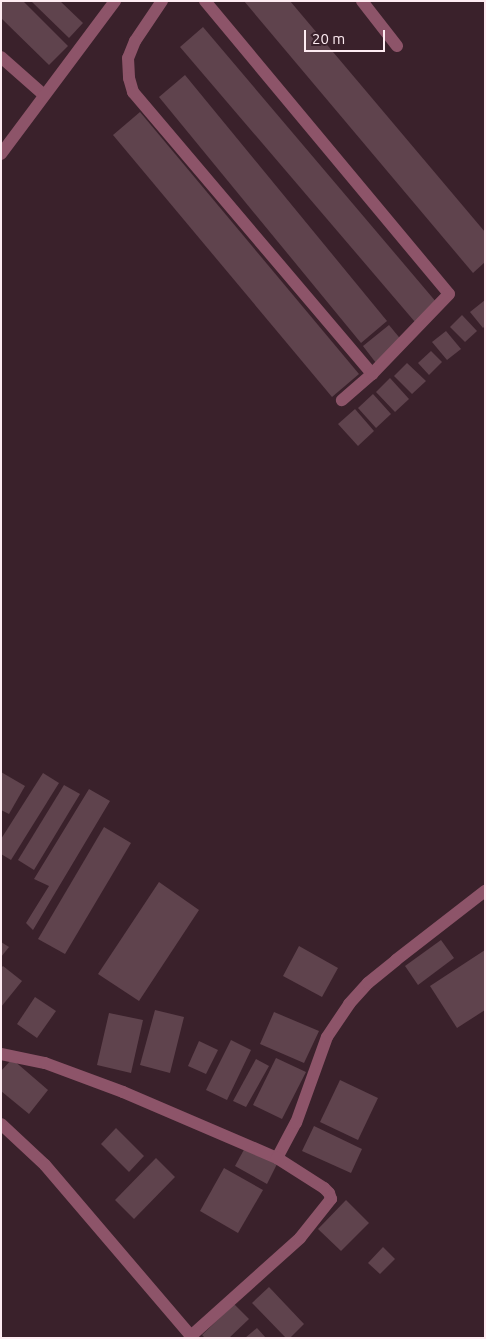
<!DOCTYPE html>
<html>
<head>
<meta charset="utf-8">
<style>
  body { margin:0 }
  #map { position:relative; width:486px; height:1339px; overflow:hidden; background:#3a212b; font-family:Ubuntu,sans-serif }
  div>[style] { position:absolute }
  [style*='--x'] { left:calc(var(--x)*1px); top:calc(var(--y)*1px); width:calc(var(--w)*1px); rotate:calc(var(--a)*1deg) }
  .building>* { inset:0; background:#5f434d }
  .minor>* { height:12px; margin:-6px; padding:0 6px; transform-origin:6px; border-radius:6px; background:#8d5469 }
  span { translate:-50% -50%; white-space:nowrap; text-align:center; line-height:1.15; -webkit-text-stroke:4.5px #3a212b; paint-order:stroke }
  .frame { position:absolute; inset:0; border:2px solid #feecf2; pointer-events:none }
  .scale { position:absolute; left:304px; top:30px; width:81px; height:22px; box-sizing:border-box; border:2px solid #feecf2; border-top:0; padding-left:6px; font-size:15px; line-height:18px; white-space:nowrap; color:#feecf2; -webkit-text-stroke:4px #3a212b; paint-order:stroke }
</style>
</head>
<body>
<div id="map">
  <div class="building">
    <i style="clip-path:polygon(1px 1px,23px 1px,68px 46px,49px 65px,1px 18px)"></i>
    <i style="clip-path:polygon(31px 1px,60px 1px,83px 23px,69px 38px)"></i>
    <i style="clip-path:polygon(244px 1px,290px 1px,485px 232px,485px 262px,473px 273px)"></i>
    <i style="clip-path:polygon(203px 27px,437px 303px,415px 322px,180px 47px)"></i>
    <i style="clip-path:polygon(185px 75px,387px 321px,361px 343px,159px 97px)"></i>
    <i style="clip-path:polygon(140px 112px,359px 374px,332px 397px,113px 135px)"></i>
    <i style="clip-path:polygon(485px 300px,485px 326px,483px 328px,470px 312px)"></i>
    <i style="clip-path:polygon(462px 315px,477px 331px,465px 342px,450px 327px)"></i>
    <i style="clip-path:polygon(389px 325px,403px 342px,376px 363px,363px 346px)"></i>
    <i style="clip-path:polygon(446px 331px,461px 349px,447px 360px,432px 342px)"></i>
    <i style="clip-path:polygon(431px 351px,442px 362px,429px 375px,418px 363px)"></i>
    <i style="clip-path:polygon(407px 363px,426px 381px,412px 394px,394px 376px)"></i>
    <i style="clip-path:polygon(390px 378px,409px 399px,395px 412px,376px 392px)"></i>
    <i style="clip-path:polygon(373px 394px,391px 414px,376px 428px,358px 408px)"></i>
    <i style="clip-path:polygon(355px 409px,374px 431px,358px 446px,338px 424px)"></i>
    <i style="clip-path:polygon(1px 772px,25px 786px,9px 814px,1px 810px)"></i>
    <i style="clip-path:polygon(43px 773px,59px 783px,11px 860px,1px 854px,1px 839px)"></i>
    <i style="clip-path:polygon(64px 785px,80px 794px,34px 870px,18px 860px)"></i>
    <i style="clip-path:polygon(89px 789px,110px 801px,33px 930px,26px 923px,49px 886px,34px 879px)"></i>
    <i style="clip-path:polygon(104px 827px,131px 843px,65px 954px,38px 939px)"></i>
    <i style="clip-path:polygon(159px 882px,199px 910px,139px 1001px,98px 974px)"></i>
    <i style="clip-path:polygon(441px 940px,454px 958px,418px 985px,405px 966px)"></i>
    <i style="clip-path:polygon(1px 942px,9px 947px,1px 957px)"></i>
    <i style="clip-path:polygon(299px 946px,338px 968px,322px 997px,283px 976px)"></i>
    <i style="clip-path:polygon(485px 950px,485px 1010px,457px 1028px,430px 986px)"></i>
    <i style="clip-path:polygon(3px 966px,22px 981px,1px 1007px,1px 968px)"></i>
    <i style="clip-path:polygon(35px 997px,56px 1011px,37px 1038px,17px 1024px)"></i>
    <i style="clip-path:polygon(155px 1010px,184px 1017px,170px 1073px,140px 1065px)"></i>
    <i style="clip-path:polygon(274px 1012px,319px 1031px,304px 1063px,260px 1044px)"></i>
    <i style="clip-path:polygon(109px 1013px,143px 1020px,131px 1073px,97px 1065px)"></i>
    <i style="clip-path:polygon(231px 1040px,251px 1050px,227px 1100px,206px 1090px)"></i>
    <i style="clip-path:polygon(199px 1041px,218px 1050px,206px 1074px,188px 1066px)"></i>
    <i style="clip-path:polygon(276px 1058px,306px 1072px,282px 1119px,253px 1105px)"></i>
    <i style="clip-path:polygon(12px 1059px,48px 1090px,29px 1114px,1px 1091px,1px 1071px)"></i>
    <i style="clip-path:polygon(256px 1059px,269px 1066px,246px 1107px,233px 1101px)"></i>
    <i style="clip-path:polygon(340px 1080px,378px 1098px,358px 1140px,320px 1122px)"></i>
    <i style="clip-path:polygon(314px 1126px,362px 1149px,351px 1173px,302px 1151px)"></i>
    <i style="clip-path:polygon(116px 1128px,144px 1156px,129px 1172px,101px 1144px)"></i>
    <i style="clip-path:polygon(246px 1146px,278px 1162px,267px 1184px,235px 1166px)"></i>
    <i style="clip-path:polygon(156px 1158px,175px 1177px,134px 1219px,115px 1200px)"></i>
    <i style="clip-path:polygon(224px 1168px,263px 1190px,238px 1233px,200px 1211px)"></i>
    <i style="clip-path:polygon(346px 1200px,369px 1223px,341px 1251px,318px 1229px)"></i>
    <i style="clip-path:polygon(383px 1247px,395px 1259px,380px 1274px,368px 1263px)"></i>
    <i style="clip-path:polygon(269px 1287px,304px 1324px,290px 1338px,286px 1338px,252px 1303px)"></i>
    <i style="clip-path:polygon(234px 1304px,249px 1319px,229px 1338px,205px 1338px,202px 1335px)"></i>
    <i style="clip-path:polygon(257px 1328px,266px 1338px,245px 1338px)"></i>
  </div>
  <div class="minor">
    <i style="--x:162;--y:1;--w:48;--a:124"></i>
    <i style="--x:135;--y:41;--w:18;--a:112"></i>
    <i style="--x:128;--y:58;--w:20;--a:87"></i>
    <i style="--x:129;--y:78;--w:15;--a:74"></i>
    <i style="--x:133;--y:92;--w:370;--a:49.7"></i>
    <i style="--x:372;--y:374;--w:40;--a:139"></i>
    <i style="--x:205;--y:1;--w:381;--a:50.2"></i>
    <i style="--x:449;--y:294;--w:111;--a:133.9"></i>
    <i style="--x:362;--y:1;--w:57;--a:52.1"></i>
    <i style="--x:1;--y:57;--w:57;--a:41.5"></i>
    <i style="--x:1;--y:154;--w:191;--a:-53.3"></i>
    <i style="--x:1;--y:1054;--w:45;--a:11.6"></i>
    <i style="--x:45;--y:1063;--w:83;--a:20.4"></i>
    <i style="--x:123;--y:1092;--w:168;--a:23.2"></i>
    <i style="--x:277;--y:1158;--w:40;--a:-62"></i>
    <i style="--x:296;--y:1123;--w:91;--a:-70.2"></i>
    <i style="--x:327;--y:1037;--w:40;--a:-56"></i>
    <i style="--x:349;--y:1004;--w:28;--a:-48"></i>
    <i style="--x:368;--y:983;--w:36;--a:-39"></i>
    <i style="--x:396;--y:960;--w:113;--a:-37.8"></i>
    <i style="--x:1;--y:1124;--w:60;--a:43"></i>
    <i style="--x:45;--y:1165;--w:228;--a:49.5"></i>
    <i style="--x:192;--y:1335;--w:145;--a:-41.9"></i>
    <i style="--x:300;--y:1238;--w:50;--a:-51.5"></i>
    <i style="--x:331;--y:1199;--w:6;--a:-108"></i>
    <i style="--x:329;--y:1193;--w:7;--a:-135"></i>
    <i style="--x:324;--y:1188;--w:56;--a:-147.4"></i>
  </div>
  <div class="frame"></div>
  <div class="scale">20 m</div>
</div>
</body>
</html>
